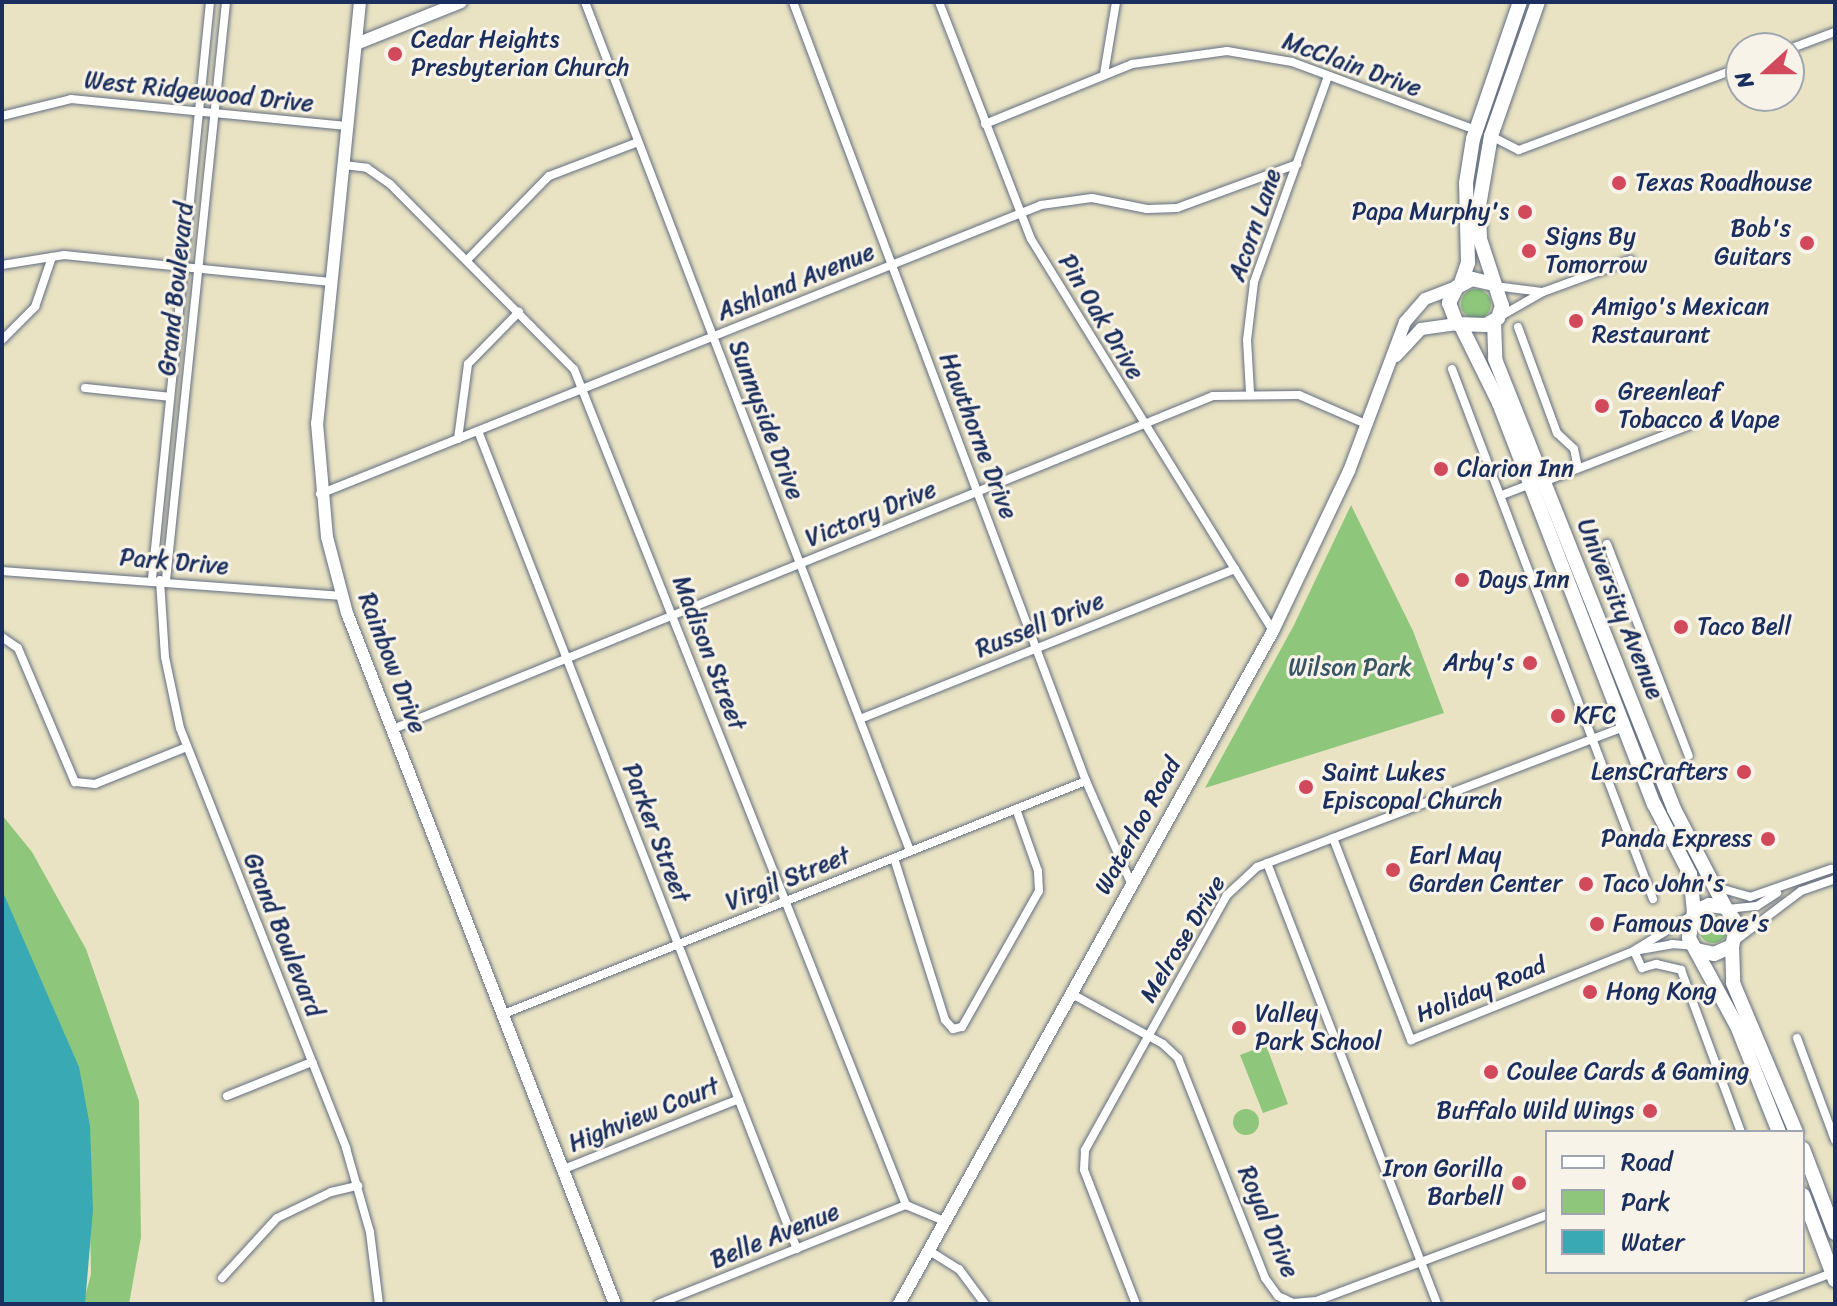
<!DOCTYPE html>
<html>
<head>
<meta charset="utf-8">
<style>
  body { margin:0 }
  #map { position:relative; width:1837px; height:1306px; overflow:hidden; background:#e9e3c3; font-family:Sriracha,sans-serif }
  div>[style] { position:absolute }
  [style*='--x'] { left:calc(var(--x)*1px); top:calc(var(--y)*1px); width:calc(var(--w)*1px); rotate:calc(var(--a)*1deg) }
  .green>* { inset:0; background:#8ec77b }
  .round { border-radius:50% }
  .water>* { inset:0; background:#39aab4 }
  .roads { filter:drop-shadow(0 0 2px #636e81) drop-shadow(0 0 2px #636e81) }
  .street>* { height:8px; margin:-4px; padding:0 4px; transform-origin:4px; border-radius:4px; background:#fff }
  .secondary>* { height:12px; margin:-6px; padding:0 6px; transform-origin:6px; border-radius:6px; background:#fff }
  .primary>* { height:14px; margin:-7px; padding:0 7px; transform-origin:7px; border-radius:7px; background:#fff }
  .dots>* { width:22px; height:22px; translate:-50% -50%; box-sizing:border-box; border:4px solid #f7f3e8; border-radius:50% }
  span { translate:-50% -50%; white-space:nowrap; text-align:center; line-height:1.15; -webkit-text-stroke:6px #f7f3e8; paint-order:stroke }
  .poi-label { font-size:24px; color:#1b2f5e }
  .left { translate:0 -50%; text-align:left }
  .right { translate:-100% -50%; text-align:right }
  .street-label { font-size:24px; color:#1b2f5e }
  .park-label { font-size:24px; color:#385565 }
  .frame { position:absolute; inset:0; border:4px solid #1b2f5e; pointer-events:none }
  .legend { position:absolute; left:1545px; top:1130px; width:260px; height:144px; box-sizing:border-box; background:#f7f3e8; border:2px solid #9fa5b1; margin:0; padding:10px 14px; list-style:none; font-size:24px; color:#1b2f5e }
  .legend li { display:flex; align-items:center; gap:16px; height:40px }
  .legend b { width:40px; border:2px solid #9fa5b1 }
  .north { position:absolute; left:1725px; top:32px; width:80px; height:80px; box-sizing:border-box; background:#f7f3e8; border:2px solid #9fa5b1; border-radius:50%; rotate:249deg; font-size:22px; font-weight:700; line-height:32px; text-align:center; color:#1b2f5e }
  .north::after { content:''; display:block; margin:auto; width:28px; height:36px; background:#d1495b; clip-path:polygon(50% 0,100% 100%,50% 72%,0 100%) }
</style>
</head>
<body>
<div id="map">
  <div class="green">
    <i class="round" style="left:1461px;top:289px;width:30px;height:30px"></i>
    <i style="clip-path:polygon(1351px 505px,1413px 631px,1444px 713px,1205px 788px,1294px 625px)"></i>
    <i style="clip-path:polygon(2px 815px,32px 852px,86px 949px,139px 1101px,141px 1237px,129px 1304px,83px 1304px,91px 1274px,89px 1169px,2px 891px)"></i>
    <i class="round" style="left:1699px;top:915px;width:28px;height:28px"></i>
    <i style="clip-path:polygon(1266px 1045px,1288px 1104px,1263px 1113px,1240px 1055px)"></i>
    <i class="round" style="left:1233px;top:1109px;width:26px;height:26px"></i>
  </div>
  <div class="water">
    <i style="clip-path:polygon(2px 890px,79px 1067px,90px 1126px,93px 1210px,85px 1304px,2px 1304px)"></i>
  </div>
  <div class="roads">
    <div class="street">
      <i style="--x:585;--y:2;--w:909;--a:69.05"></i>
      <i style="--x:793;--y:2;--w:832;--a:69.39"></i>
      <i style="--x:1086;--y:781;--w:111;--a:66.2"></i>
      <i style="--x:939;--y:2;--w:254;--a:68.8"></i>
      <i style="--x:1031;--y:239;--w:461;--a:58.3"></i>
      <i style="--x:1789;--y:49;--w:49;--a:-20.3"></i>
      <i style="--x:1104;--y:74;--w:73;--a:-80.5"></i>
      <i style="--x:2;--y:116;--w:71;--a:-13.8"></i>
      <i style="--x:71;--y:99;--w:277;--a:5.6"></i>
      <i style="--x:985;--y:124;--w:159;--a:-22.2"></i>
      <i style="--x:1132;--y:64;--w:96;--a:-7.8"></i>
      <i style="--x:1227;--y:51;--w:66;--a:9.6"></i>
      <i style="--x:1292;--y:62;--w:196;--a:20.3"></i>
      <i style="--x:1491;--y:136;--w:31;--a:27"></i>
      <i style="--x:1519;--y:150;--w:237;--a:-20.5"></i>
      <i style="--x:344;--y:165;--w:23;--a:7"></i>
      <i style="--x:367;--y:168;--w:28;--a:35"></i>
      <i style="--x:390;--y:184;--w:261;--a:45.2"></i>
      <i style="--x:574;--y:369;--w:900;--a:68.34"></i>
      <i style="--x:906;--y:1205;--w:41;--a:22.8"></i>
      <i style="--x:467;--y:260;--w:117;--a:-45.7"></i>
      <i style="--x:549;--y:176;--w:95;--a:-20.9"></i>
      <i style="--x:2;--y:265;--w:63;--a:-9.2"></i>
      <i style="--x:64;--y:255;--w:268;--a:5.8"></i>
      <i style="--x:1495;--y:286;--w:47;--a:7.3"></i>
      <i style="--x:1499;--y:317;--w:51;--a:-29.6"></i>
      <i style="--x:1543;--y:292;--w:93;--a:-20.2"></i>
      <i style="--x:1518;--y:327;--w:113;--a:69.8"></i>
      <i style="--x:1557;--y:433;--w:23;--a:43"></i>
      <i style="--x:1574;--y:449;--w:19;--a:78"></i>
      <i style="--x:2;--y:340;--w:47;--a:-45"></i>
      <i style="--x:35;--y:307;--w:53;--a:-71.2"></i>
      <i style="--x:1452;--y:369;--w:567;--a:69.23"></i>
      <i style="--x:85;--y:388;--w:85;--a:6"></i>
      <i style="--x:1250;--y:392;--w:52;--a:-93.3"></i>
      <i style="--x:1247;--y:340;--w:58;--a:-83.1"></i>
      <i style="--x:1254;--y:282;--w:219;--a:-70.2"></i>
      <i style="--x:478;--y:431;--w:878;--a:68.7"></i>
      <i style="--x:458;--y:439;--w:76;--a:-82.4"></i>
      <i style="--x:468;--y:364;--w:73;--a:-45.6"></i>
      <i style="--x:1546;--y:481;--w:158;--a:-21.2"></i>
      <i style="--x:320;--y:494;--w:777;--a:-21.84"></i>
      <i style="--x:1041;--y:205;--w:51;--a:-7.8"></i>
      <i style="--x:1092;--y:198;--w:56;--a:11.3"></i>
      <i style="--x:1147;--y:209;--w:30;--a:-2"></i>
      <i style="--x:1177;--y:208;--w:128;--a:-20.1"></i>
      <i style="--x:1502;--y:495;--w:30;--a:-21"></i>
      <i style="--x:1607;--y:544;--w:227;--a:68.9"></i>
      <i style="--x:2;--y:571;--w:341;--a:4.2"></i>
      <i style="--x:152;--y:579;--w:580;--a:-84.26"></i>
      <i style="--x:160;--y:580;--w:77;--a:86.3"></i>
      <i style="--x:165;--y:657;--w:73;--a:78.1"></i>
      <i style="--x:180;--y:728;--w:452;--a:68.4"></i>
      <i style="--x:346;--y:1148;--w:87;--a:74.1"></i>
      <i style="--x:370;--y:1232;--w:73;--a:82.9"></i>
      <i style="--x:166;--y:580;--w:581;--a:-84.07"></i>
      <i style="--x:2;--y:637;--w:19;--a:35"></i>
      <i style="--x:18;--y:648;--w:146;--a:67"></i>
      <i style="--x:75;--y:782;--w:20;--a:6"></i>
      <i style="--x:95;--y:784;--w:99;--a:-21.9"></i>
      <i style="--x:860;--y:719;--w:404;--a:-21.8"></i>
      <i style="--x:393;--y:729;--w:885;--a:-22.1"></i>
      <i style="--x:1213;--y:396;--w:86;--a:-0.7"></i>
      <i style="--x:1299;--y:395;--w:75;--a:23.5"></i>
      <i style="--x:1333;--y:838;--w:217;--a:68.9"></i>
      <i style="--x:1411;--y:1040;--w:240;--a:-21.8"></i>
      <i style="--x:1634;--y:951;--w:39;--a:-10"></i>
      <i style="--x:1672;--y:944;--w:21;--a:5"></i>
      <i style="--x:894;--y:858;--w:170;--a:72.5"></i>
      <i style="--x:945;--y:1020;--w:12;--a:48"></i>
      <i style="--x:953;--y:1029;--w:9;--a:-13"></i>
      <i style="--x:962;--y:1027;--w:156;--a:-60.5"></i>
      <i style="--x:1039;--y:891;--w:20;--a:-93"></i>
      <i style="--x:1038;--y:871;--w:66;--a:-109.5"></i>
      <i style="--x:1267;--y:863;--w:473;--a:68.9"></i>
      <i style="--x:1716;--y:887;--w:35;--a:16"></i>
      <i style="--x:1750;--y:897;--w:86;--a:-19.1"></i>
      <i style="--x:1727;--y:909;--w:30;--a:-6"></i>
      <i style="--x:1757;--y:906;--w:24;--a:-33"></i>
      <i style="--x:1736;--y:940;--w:81;--a:-37"></i>
      <i style="--x:1801;--y:891;--w:36;--a:-19"></i>
      <i style="--x:1635;--y:950;--w:63;--a:-31.4"></i>
      <i style="--x:1634;--y:951;--w:19;--a:65"></i>
      <i style="--x:1642;--y:968;--w:15;--a:-16"></i>
      <i style="--x:1656;--y:964;--w:26;--a:13"></i>
      <i style="--x:1681;--y:970;--w:173;--a:69.7"></i>
      <i style="--x:1072;--y:994;--w:104;--a:28.8"></i>
      <i style="--x:1163;--y:1044;--w:21;--a:43"></i>
      <i style="--x:1178;--y:1058;--w:237;--a:68.4"></i>
      <i style="--x:1265;--y:1278;--w:22;--a:54"></i>
      <i style="--x:1278;--y:1296;--w:17;--a:25"></i>
      <i style="--x:1293;--y:1303;--w:23;--a:-5"></i>
      <i style="--x:1316;--y:1301;--w:246;--a:-20.4"></i>
      <i style="--x:504;--y:1014;--w:627;--a:-21.82"></i>
      <i style="--x:1797;--y:1038;--w:109;--a:69.6"></i>
      <i style="--x:227;--y:1096;--w:92;--a:-21.8"></i>
      <i style="--x:564;--y:1169;--w:188;--a:-21.8"></i>
      <i style="--x:928;--y:1250;--w:36;--a:32"></i>
      <i style="--x:959;--y:1269;--w:44;--a:53.4"></i>
      <i style="--x:222;--y:1278;--w:81;--a:-47.5"></i>
      <i style="--x:277;--y:1218;--w:60;--a:-25.7"></i>
      <i style="--x:331;--y:1192;--w:28;--a:-13"></i>
      <i style="--x:658;--y:1304;--w:267;--a:-21.8"></i>
      <i style="--x:1136;--y:1304;--w:144;--a:-111.2"></i>
      <i style="--x:1084;--y:1170;--w:20;--a:-87"></i>
      <i style="--x:1085;--y:1150;--w:292;--a:-60.9"></i>
      <i style="--x:1227;--y:895;--w:41;--a:-43"></i>
      <i style="--x:1257;--y:867;--w:392;--a:-20.9"></i>
      <i style="--x:1750;--y:1304;--w:88;--a:-20.7"></i>
    </div>
    <div class="secondary">
      <i style="--x:360;--y:2;--w:423;--a:95.8"></i>
      <i style="--x:317;--y:423;--w:114;--a:85"></i>
      <i style="--x:327;--y:537;--w:79;--a:75.3"></i>
      <i style="--x:347;--y:613;--w:741;--a:68.8"></i>
      <i style="--x:356;--y:44;--w:113;--a:-21.8"></i>
      <i style="--x:1396;--y:356;--w:37;--a:-47"></i>
      <i style="--x:1421;--y:329;--w:36;--a:-8"></i>
      <i style="--x:899;--y:1304;--w:770;--a:-60.94"></i>
      <i style="--x:1273;--y:631;--w:177;--a:-64.6"></i>
      <i style="--x:1349;--y:471;--w:159;--a:-69.4"></i>
      <i style="--x:1405;--y:322;--w:30;--a:-49"></i>
      <i style="--x:1425;--y:299;--w:34;--a:-21"></i>
    </div>
    <div class="primary">
      <i style="--x:1461;--y:283;--w:21;--a:-71"></i>
      <i style="--x:1468;--y:263;--w:80;--a:-91.4"></i>
      <i style="--x:1466;--y:183;--w:45;--a:-81"></i>
      <i style="--x:1473;--y:139;--w:145;--a:-71.1"></i>
      <i style="--x:1494;--y:284;--w:23;--a:-167"></i>
      <i style="--x:1472;--y:279;--w:17;--a:152"></i>
      <i style="--x:1457;--y:287;--w:18;--a:117"></i>
      <i style="--x:1449;--y:303;--w:22;--a:69"></i>
      <i style="--x:1457;--y:324;--w:29;--a:2"></i>
      <i style="--x:1486;--y:325;--w:14;--a:-30"></i>
      <i style="--x:1498;--y:318;--w:13;--a:-72"></i>
      <i style="--x:1502;--y:306;--w:71;--a:-108.2"></i>
      <i style="--x:1480;--y:239;--w:33;--a:-92"></i>
      <i style="--x:1479;--y:206;--w:71;--a:-80.3"></i>
      <i style="--x:1491;--y:136;--w:142;--a:-70.7"></i>
      <i style="--x:1494;--y:321;--w:38;--a:88"></i>
      <i style="--x:1495;--y:359;--w:484;--a:68.3"></i>
      <i style="--x:1674;--y:809;--w:110;--a:62.5"></i>
      <i style="--x:1462;--y:328;--w:84;--a:63.7"></i>
      <i style="--x:1499;--y:403;--w:430;--a:68.9"></i>
      <i style="--x:1654;--y:804;--w:79;--a:62.8"></i>
      <i style="--x:1690;--y:874;--w:38;--a:84"></i>
      <i style="--x:1732;--y:946;--w:37;--a:88"></i>
      <i style="--x:1733;--y:983;--w:162;--a:67.1"></i>
      <i style="--x:1697;--y:950;--w:17;--a:13"></i>
      <i style="--x:1714;--y:954;--w:20;--a:-24"></i>
      <i style="--x:1732;--y:946;--w:23;--a:-77"></i>
      <i style="--x:1737;--y:924;--w:21;--a:-125"></i>
      <i style="--x:1725;--y:907;--w:16;--a:-173"></i>
      <i style="--x:1709;--y:905;--w:17;--a:155"></i>
      <i style="--x:1694;--y:912;--w:26;--a:101"></i>
      <i style="--x:1689;--y:938;--w:100;--a:61.4"></i>
      <i style="--x:1737;--y:1026;--w:114;--a:68.4"></i>
      <i style="--x:1803;--y:1149;--w:90;--a:69.1"></i>
      <i style="--x:1803;--y:1195;--w:91;--a:69.4"></i>
    </div>
  </div>
  <div class="dots">
    <i style="left:395px;top:54px;background:#d1495b"></i>
    <i style="left:1619px;top:183px;background:#d1495b"></i>
    <i style="left:1525px;top:212px;background:#d1495b"></i>
    <i style="left:1807px;top:243px;background:#d1495b"></i>
    <i style="left:1529px;top:251px;background:#d1495b"></i>
    <i style="left:1576px;top:321px;background:#d1495b"></i>
    <i style="left:1602px;top:406px;background:#d1495b"></i>
    <i style="left:1441px;top:469px;background:#d1495b"></i>
    <i style="left:1462px;top:580px;background:#d1495b"></i>
    <i style="left:1681px;top:627px;background:#d1495b"></i>
    <i style="left:1530px;top:663px;background:#d1495b"></i>
    <i style="left:1558px;top:716px;background:#d1495b"></i>
    <i style="left:1744px;top:772px;background:#d1495b"></i>
    <i style="left:1306px;top:787px;background:#d1495b"></i>
    <i style="left:1768px;top:839px;background:#d1495b"></i>
    <i style="left:1393px;top:870px;background:#d1495b"></i>
    <i style="left:1586px;top:884px;background:#d1495b"></i>
    <i style="left:1597px;top:924px;background:#d1495b"></i>
    <i style="left:1590px;top:992px;background:#d1495b"></i>
    <i style="left:1239px;top:1028px;background:#d1495b"></i>
    <i style="left:1491px;top:1072px;background:#d1495b"></i>
    <i style="left:1650px;top:1111px;background:#d1495b"></i>
    <i style="left:1519px;top:1183px;background:#d1495b"></i>
  </div>
  <div class="poi-label">
    <span class="left" style="left:411px;top:54px">Cedar Heights<br>Presbyterian Church</span>
    <span class="left" style="left:1635px;top:183px">Texas Roadhouse</span>
    <span class="right" style="left:1509px;top:212px">Papa Murphy's</span>
    <span class="right" style="left:1791px;top:243px">Bob's<br>Guitars</span>
    <span class="left" style="left:1545px;top:251px">Signs By<br>Tomorrow</span>
    <span class="left" style="left:1592px;top:321px">Amigo's Mexican<br>Restaurant</span>
    <span class="left" style="left:1618px;top:406px">Greenleaf<br>Tobacco &amp; Vape</span>
    <span class="left" style="left:1457px;top:469px">Clarion Inn</span>
    <span class="left" style="left:1478px;top:580px">Days Inn</span>
    <span class="left" style="left:1697px;top:627px">Taco Bell</span>
    <span class="right" style="left:1514px;top:663px">Arby's</span>
    <span class="left" style="left:1574px;top:716px">KFC</span>
    <span class="right" style="left:1728px;top:772px">LensCrafters</span>
    <span class="left" style="left:1322px;top:787px">Saint Lukes<br>Episcopal Church</span>
    <span class="right" style="left:1752px;top:839px">Panda Express</span>
    <span class="left" style="left:1409px;top:870px">Earl May<br>Garden Center</span>
    <span class="left" style="left:1602px;top:884px">Taco John's</span>
    <span class="left" style="left:1613px;top:924px">Famous Dave's</span>
    <span class="left" style="left:1606px;top:992px">Hong Kong</span>
    <span class="left" style="left:1255px;top:1028px">Valley<br>Park School</span>
    <span class="left" style="left:1507px;top:1072px">Coulee Cards &amp; Gaming</span>
    <span class="right" style="left:1634px;top:1111px">Buffalo Wild Wings</span>
    <span class="right" style="left:1503px;top:1183px">Iron Gorilla<br>Barbell</span>
  </div>
  <div class="street-label">
    <span style="left:1352px;top:65px;rotate:20deg">McClain Drive</span>
    <span style="left:199px;top:92px;rotate:6deg">West Ridgewood Drive</span>
    <span style="left:1255px;top:225px;rotate:-71deg">Acorn Lane</span>
    <span style="left:796px;top:282px;rotate:-22deg">Ashland Avenue</span>
    <span style="left:176px;top:289px;rotate:-84deg">Grand Boulevard</span>
    <span style="left:1101px;top:317px;rotate:59deg">Pin Oak Drive</span>
    <span style="left:766px;top:420px;rotate:69deg">Sunnyside Drive</span>
    <span style="left:978px;top:436px;rotate:69deg">Hawthorne Drive</span>
    <span style="left:871px;top:514px;rotate:-22deg">Victory Drive</span>
    <span style="left:174px;top:562px;rotate:5deg">Park Drive</span>
    <span style="left:1620px;top:609px;rotate:68deg">University Avenue</span>
    <span style="left:1040px;top:625px;rotate:-22deg">Russell Drive</span>
    <span style="left:709px;top:653px;rotate:69deg">Madison Street</span>
    <span style="left:392px;top:663px;rotate:69deg">Rainbow Drive</span>
    <span style="left:1138px;top:826px;rotate:-61deg">Waterloo Road</span>
    <span style="left:656px;top:833px;rotate:69deg">Parker Street</span>
    <span style="left:788px;top:879px;rotate:-22deg">Virgil Street</span>
    <span style="left:283px;top:935px;rotate:68deg">Grand Boulevard</span>
    <span style="left:1183px;top:939px;rotate:-59deg">Melrose Drive</span>
    <span style="left:1481px;top:990px;rotate:-22deg">Holiday Road</span>
    <span style="left:644px;top:1115px;rotate:-22deg">Highview Court</span>
    <span style="left:1268px;top:1222px;rotate:67deg">Royal Drive</span>
    <span style="left:775px;top:1236px;rotate:-22deg">Belle Avenue</span>
  </div>
  <div class="park-label">
    <span style="left:1350px;top:668px">Wilson Park</span>
  </div>
  <div class="frame"></div>
  <ul class="legend">
  <li><b style="height:10px;background:#fff"></b>Road</li>
  <li><b style="height:22px;background:#8ec77b"></b>Park</li>
  <li><b style="height:22px;background:#39aab4"></b>Water</li>
  </ul>
  <div class="north">N</div>
</div>
</body>
</html>
